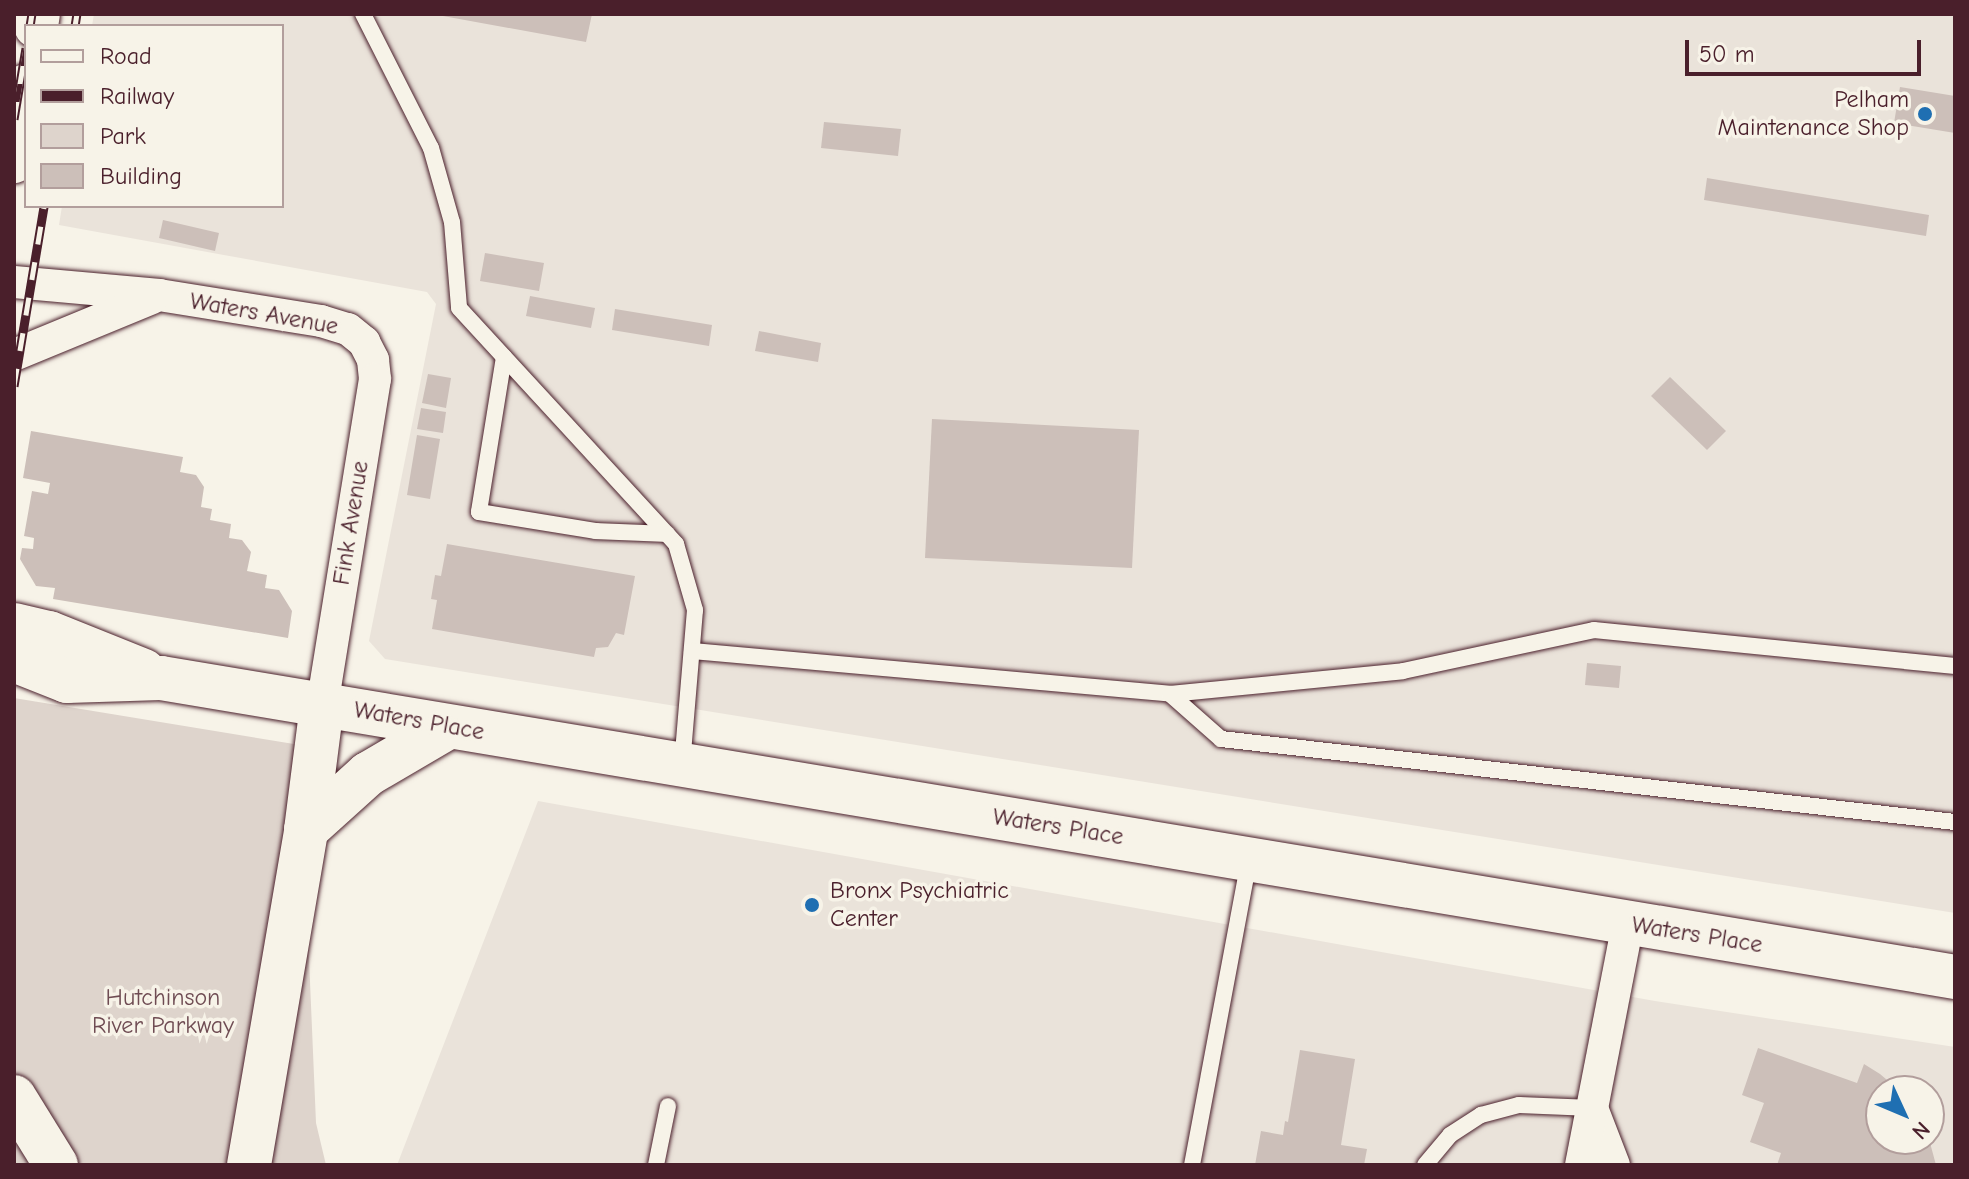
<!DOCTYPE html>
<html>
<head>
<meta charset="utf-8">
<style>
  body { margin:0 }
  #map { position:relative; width:1969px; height:1179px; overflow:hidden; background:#f7f3e8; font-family:"Comic Neue",sans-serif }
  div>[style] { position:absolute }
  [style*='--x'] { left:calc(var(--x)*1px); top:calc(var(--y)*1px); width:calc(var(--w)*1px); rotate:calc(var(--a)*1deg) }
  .built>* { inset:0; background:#eae3da }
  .green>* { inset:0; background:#ded4cc }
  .building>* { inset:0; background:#ccbfb9 }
  .roads { filter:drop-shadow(0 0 2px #4a1f2b) drop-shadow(0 0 2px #4a1f2b) }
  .service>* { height:16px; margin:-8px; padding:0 8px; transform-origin:8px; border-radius:8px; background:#f7f3e8 }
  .minor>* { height:32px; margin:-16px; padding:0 16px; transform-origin:16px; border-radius:16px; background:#f7f3e8 }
  .secondary>* { height:44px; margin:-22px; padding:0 22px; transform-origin:22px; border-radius:22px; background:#f7f3e8 }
  .motorway>* { height:44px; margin:-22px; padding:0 22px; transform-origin:22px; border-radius:22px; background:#f7f3e8 }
  .rail>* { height:9px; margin-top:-4.5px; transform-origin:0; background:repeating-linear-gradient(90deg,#f7f3e8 0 18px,#4a1f2b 0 36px); box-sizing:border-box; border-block:2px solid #4a1f2b }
  .dots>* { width:22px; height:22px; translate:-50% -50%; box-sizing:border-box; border:4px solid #f7f3e8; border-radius:50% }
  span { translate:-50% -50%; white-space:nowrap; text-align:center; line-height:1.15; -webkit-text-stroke:7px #f7f3e8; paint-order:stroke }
  .poi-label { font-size:24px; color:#4a1f2b }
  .right { translate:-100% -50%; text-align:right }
  .left { translate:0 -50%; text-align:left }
  .street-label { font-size:24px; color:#4a1f2b }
  .park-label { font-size:24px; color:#6f4c53 }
  .frame { position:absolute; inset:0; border:16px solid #4a1f2b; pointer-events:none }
  .legend { position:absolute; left:24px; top:24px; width:260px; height:184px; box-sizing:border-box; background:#f7f3e8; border:2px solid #b29e9c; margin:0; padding:10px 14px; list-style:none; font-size:24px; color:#4a1f2b }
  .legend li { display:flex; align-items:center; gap:16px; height:40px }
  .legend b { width:40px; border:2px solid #b29e9c }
  .north { position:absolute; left:1865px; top:1075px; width:80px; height:80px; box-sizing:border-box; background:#f7f3e8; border:2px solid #b29e9c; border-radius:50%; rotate:134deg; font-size:22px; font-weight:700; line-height:32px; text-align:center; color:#4a1f2b }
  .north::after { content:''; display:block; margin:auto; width:28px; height:36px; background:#1f6fb2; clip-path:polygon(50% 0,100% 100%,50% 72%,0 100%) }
  .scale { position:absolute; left:1685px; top:40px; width:236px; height:36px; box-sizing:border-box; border:4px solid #4a1f2b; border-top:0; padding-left:10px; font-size:24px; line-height:28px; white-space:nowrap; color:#4a1f2b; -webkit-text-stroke:6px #f7f3e8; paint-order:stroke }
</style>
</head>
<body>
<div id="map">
  <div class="built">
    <i style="clip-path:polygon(94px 14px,1955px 14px,1955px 913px,385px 659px,369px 641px,436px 304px,427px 292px,59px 225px,62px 206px,282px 206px,282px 26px,92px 26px)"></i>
    <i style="clip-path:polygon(evenodd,538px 801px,1655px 1001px,1955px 1047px,1955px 1165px,397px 1165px,538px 801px,1881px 1091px,1929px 1091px,1929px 1139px,1881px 1139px,1881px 1091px)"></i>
  </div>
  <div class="green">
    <i style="clip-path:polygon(14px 698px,300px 745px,316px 1123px,326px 1165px,14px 1165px)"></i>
  </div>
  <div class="building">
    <i style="clip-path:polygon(432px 14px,592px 14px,586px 42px)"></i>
    <i style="clip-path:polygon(1900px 87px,1955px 96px,1955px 133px,1894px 123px)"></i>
    <i style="clip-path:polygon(824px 122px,901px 129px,898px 156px,821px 148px)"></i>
    <i style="clip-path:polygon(1707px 178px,1929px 215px,1926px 236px,1704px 200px)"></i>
    <i style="clip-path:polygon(163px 220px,219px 233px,215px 251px,159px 238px)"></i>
    <i style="clip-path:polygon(485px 253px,544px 263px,539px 291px,480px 281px)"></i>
    <i style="clip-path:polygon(530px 296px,595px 308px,591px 328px,526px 316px)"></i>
    <i style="clip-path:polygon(615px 309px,712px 325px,709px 346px,612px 330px)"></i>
    <i style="clip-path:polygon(759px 331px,821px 343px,818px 362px,755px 351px)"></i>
    <i style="clip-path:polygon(428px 374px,451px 378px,446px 408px,422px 403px)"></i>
    <i style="clip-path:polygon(1670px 377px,1726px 431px,1707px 450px,1651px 396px)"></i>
    <i style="clip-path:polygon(421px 408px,446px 412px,443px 433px,417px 429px)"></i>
    <i style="clip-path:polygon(932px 419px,1139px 430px,1132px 568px,925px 558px)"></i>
    <i style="clip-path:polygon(31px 431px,183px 457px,180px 472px,196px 475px,204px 487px,201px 507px,212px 509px,210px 520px,231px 524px,229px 538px,242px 540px,251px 552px,247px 571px,267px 575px,265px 588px,279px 590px,292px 611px,288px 638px,53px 599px,55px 588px,36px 586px,20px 559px,22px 548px,33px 549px,34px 538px,24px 536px,32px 491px,48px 494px,50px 483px,23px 478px)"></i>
    <i style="clip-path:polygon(417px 435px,440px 439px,430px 499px,407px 495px)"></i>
    <i style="clip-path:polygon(447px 544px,635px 576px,624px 635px,616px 633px,608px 647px,596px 648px,594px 657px,432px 629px,437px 600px,431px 599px,435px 575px,441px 576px)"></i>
    <i style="clip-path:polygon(1587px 663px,1621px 666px,1619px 688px,1585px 685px)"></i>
    <i style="clip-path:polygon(1758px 1048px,1857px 1083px,1864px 1064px,1880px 1074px,1900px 1091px,1881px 1091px,1881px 1139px,1929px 1139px,1936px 1165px,1777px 1165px,1781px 1153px,1750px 1142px,1764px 1103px,1742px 1095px)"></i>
    <i style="clip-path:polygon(1300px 1050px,1355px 1059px,1341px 1145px,1367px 1149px,1364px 1165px,1255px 1165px,1261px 1131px,1283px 1135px,1285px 1121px,1288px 1122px)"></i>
    <i style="clip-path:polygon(1929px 1109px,1939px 1112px,1929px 1139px)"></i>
  </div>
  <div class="roads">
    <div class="service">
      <i style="--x:363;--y:14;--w:150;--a:63.1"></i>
      <i style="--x:431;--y:148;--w:77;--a:74.2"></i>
      <i style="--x:452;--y:222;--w:86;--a:85.3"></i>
      <i style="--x:459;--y:308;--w:321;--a:47.4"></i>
      <i style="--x:676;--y:544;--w:69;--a:73.9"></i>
      <i style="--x:695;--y:610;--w:155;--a:94.8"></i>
      <i style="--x:504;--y:357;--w:157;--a:99.2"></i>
      <i style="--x:479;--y:512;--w:119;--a:9.2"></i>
      <i style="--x:596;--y:531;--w:71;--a:2.4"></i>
      <i style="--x:692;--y:651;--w:480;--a:5.1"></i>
      <i style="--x:1170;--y:694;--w:68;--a:41.4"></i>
      <i style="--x:1221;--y:739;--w:739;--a:6.45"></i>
      <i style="--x:1170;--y:694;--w:234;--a:-5.6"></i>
      <i style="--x:1403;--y:671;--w:195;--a:-12.1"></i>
      <i style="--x:1594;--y:630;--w:363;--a:5.7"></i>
      <i style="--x:656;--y:1165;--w:60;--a:-78.5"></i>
      <i style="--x:1192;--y:1165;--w:311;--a:-79.4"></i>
      <i style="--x:1425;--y:1165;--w:39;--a:-50"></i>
      <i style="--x:1450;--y:1135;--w:37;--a:-33"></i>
      <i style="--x:1481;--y:1115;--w:39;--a:-15"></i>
      <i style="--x:1519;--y:1105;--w:73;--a:2.4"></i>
    </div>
    <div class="minor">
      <i style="--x:14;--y:282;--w:146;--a:5.1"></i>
      <i style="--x:159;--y:295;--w:164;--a:9.1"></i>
      <i style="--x:321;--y:321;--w:28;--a:17"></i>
      <i style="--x:348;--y:329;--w:21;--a:39"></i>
      <i style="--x:364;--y:342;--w:20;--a:63"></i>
      <i style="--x:373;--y:360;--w:19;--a:84"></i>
      <i style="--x:375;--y:379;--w:330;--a:99.2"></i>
      <i style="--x:14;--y:355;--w:149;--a:-22.4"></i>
      <i style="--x:1592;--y:1108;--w:61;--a:68.9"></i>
      <i style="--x:1581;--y:1165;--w:246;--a:-79"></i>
    </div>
    <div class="secondary">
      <i style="--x:36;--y:26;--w:12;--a:-81"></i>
      <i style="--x:14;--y:161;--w:76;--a:-80.9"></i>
      <i style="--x:14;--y:625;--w:36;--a:13"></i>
      <i style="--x:49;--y:633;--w:102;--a:21.8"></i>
      <i style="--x:14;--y:660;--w:57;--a:21.6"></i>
      <i style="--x:67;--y:681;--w:94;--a:-1.8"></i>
      <i style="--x:161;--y:678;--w:1819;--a:9.46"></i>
    </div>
    <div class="motorway">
      <i style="--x:306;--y:830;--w:84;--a:-42.1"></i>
      <i style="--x:368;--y:774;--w:93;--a:-30.4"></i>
      <i style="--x:14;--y:1097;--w:80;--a:58.3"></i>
      <i style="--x:249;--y:1165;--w:340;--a:-80.3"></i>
      <i style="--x:306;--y:830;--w:126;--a:-82.7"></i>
    </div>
  </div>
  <div class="rail">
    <i style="--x:30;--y:26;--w:12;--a:-81"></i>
    <i style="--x:75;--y:26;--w:12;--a:-81"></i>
    <i style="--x:14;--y:119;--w:72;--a:-80.4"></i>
    <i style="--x:14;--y:386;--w:182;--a:-80.5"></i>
  </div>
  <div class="dots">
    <i style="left:1925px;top:114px;background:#1f6fb2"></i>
    <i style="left:812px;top:905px;background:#1f6fb2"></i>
  </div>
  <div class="poi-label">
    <span class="right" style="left:1909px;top:114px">Pelham<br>Maintenance Shop</span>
    <span class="left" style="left:830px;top:905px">Bronx Psychiatric<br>Center</span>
  </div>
  <div class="street-label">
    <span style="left:264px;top:314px;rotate:10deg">Waters Avenue</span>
    <span style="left:351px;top:523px;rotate:-81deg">Fink Avenue</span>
    <span style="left:419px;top:721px;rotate:10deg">Waters Place</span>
    <span style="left:1058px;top:827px;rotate:9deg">Waters Place</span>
    <span style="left:1697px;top:935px;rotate:9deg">Waters Place</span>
  </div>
  <div class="park-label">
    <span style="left:163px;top:1012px">Hutchinson<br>River Parkway</span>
  </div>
  <div class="frame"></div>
  <ul class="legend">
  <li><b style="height:10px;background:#f7f3e8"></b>Road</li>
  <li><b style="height:10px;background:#4a1f2b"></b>Railway</li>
  <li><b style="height:22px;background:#ded4cc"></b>Park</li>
  <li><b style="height:22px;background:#ccbfb9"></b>Building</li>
  </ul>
  <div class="north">N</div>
  <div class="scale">50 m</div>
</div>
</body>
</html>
